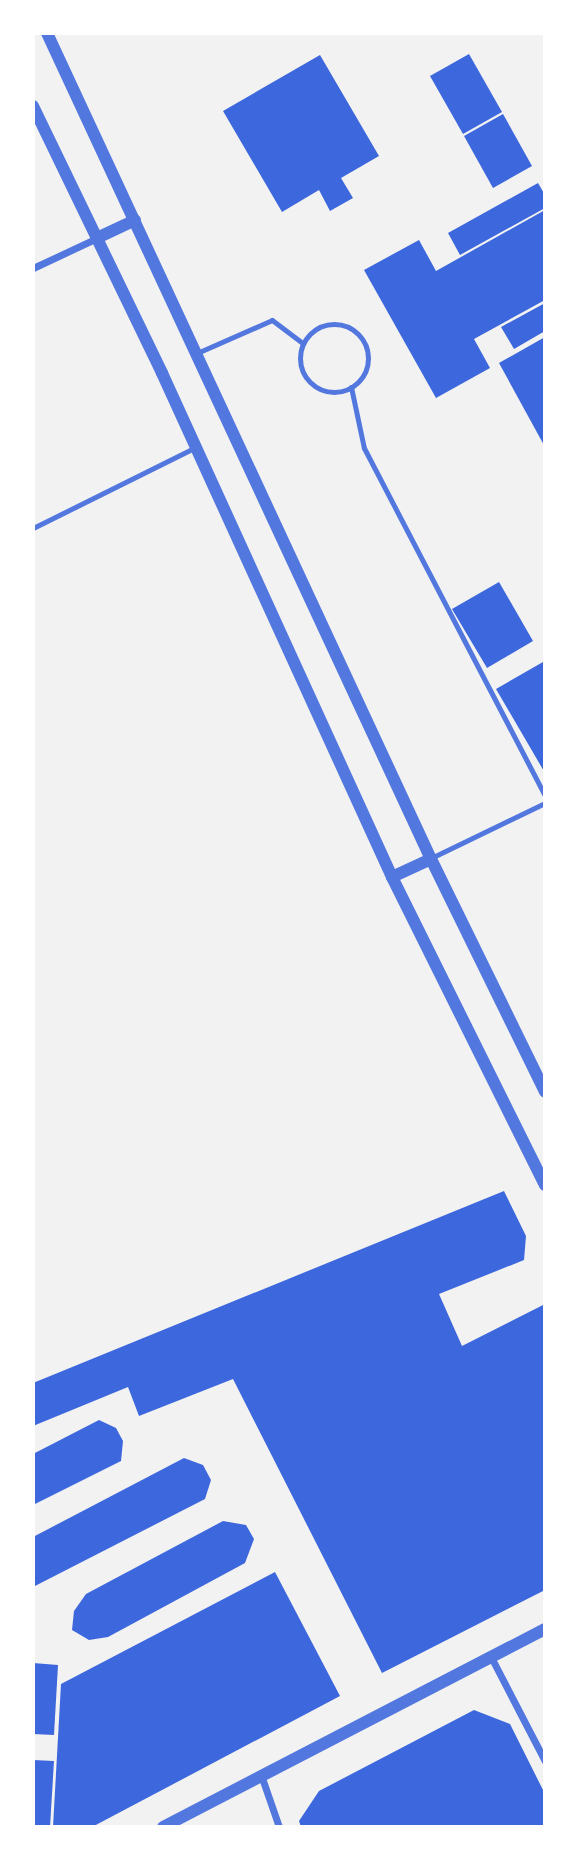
<!DOCTYPE html>
<html>
<head>
<meta charset="utf-8">
<style>
  body { margin:0 }
  #map { position:relative; width:578px; height:1860px; overflow:hidden; background:#f2f2f2; font-family:"Archivo Narrow",sans-serif }
  div>[style] { position:absolute }
  [style*='--x'] { left:calc(var(--x)*1px); top:calc(var(--y)*1px); width:calc(var(--w)*1px); rotate:calc(var(--a)*1deg) }
  .building>* { inset:0; background:#3d67dc }
  .service>* { height:5px; margin:-2.5px; padding:0 2.5px; transform-origin:2.5px; border-radius:2.5px; background:#5277de }
  .service>.ring { margin:-2.5px; padding:0; box-sizing:content-box; background:none; border:5px solid #5277de; border-radius:50% }
  .minor>* { height:7px; margin:-3.5px; padding:0 3.5px; transform-origin:3.5px; border-radius:3.5px; background:#5277de }
  .tertiary>* { height:12px; margin:-6px; padding:0 6px; transform-origin:6px; border-radius:6px; background:#5277de }
  span { translate:-50% -50%; white-space:nowrap; text-align:center; line-height:1.15; -webkit-text-stroke:7px #fff; paint-order:stroke }
  .frame { position:absolute; inset:0; border:35px solid #fff; pointer-events:none }
</style>
</head>
<body>
<div id="map">
  <div class="building">
    <i style="clip-path:polygon(469px 54px,502px 112px,463px 134px,430px 76px)"></i>
    <i style="clip-path:polygon(320px 55px,379px 156px,341px 178px,353px 198px,330px 211px,319px 190px,282px 212px,223px 111px)"></i>
    <i style="clip-path:polygon(503px 114px,532px 166px,493px 188px,464px 136px)"></i>
    <i style="clip-path:polygon(538px 183px,545px 195px,545px 208px,460px 255px,448px 233px)"></i>
    <i style="clip-path:polygon(545px 210px,545px 300px,474px 339px,490px 368px,436px 398px,364px 270px,419px 240px,436px 271px)"></i>
    <i style="clip-path:polygon(545px 303px,545px 331px,514px 349px,501px 327px)"></i>
    <i style="clip-path:polygon(545px 337px,545px 447px,499px 363px)"></i>
    <i style="clip-path:polygon(499px 582px,533px 641px,487px 668px,452px 609px)"></i>
    <i style="clip-path:polygon(543px 662px,545px 666px,545px 773px,496px 689px)"></i>
    <i style="clip-path:polygon(504px 1191px,526px 1236px,524px 1260px,439px 1294px,462px 1346px,545px 1304px,545px 1590px,382px 1673px,233px 1379px,139px 1416px,128px 1387px,33px 1426px,33px 1383px)"></i>
    <i style="clip-path:polygon(99px 1420px,116px 1428px,123px 1441px,121px 1461px,33px 1505px,33px 1454px)"></i>
    <i style="clip-path:polygon(184px 1458px,203px 1465px,211px 1480px,205px 1499px,33px 1587px,33px 1537px)"></i>
    <i style="clip-path:polygon(223px 1521px,246px 1525px,254px 1539px,245px 1563px,108px 1637px,89px 1640px,72px 1630px,74px 1611px,86px 1594px)"></i>
    <i style="clip-path:polygon(275px 1572px,340px 1696px,92px 1827px,53px 1827px,61px 1684px)"></i>
    <i style="clip-path:polygon(33px 1663px,58px 1665px,54px 1735px,33px 1734px)"></i>
    <i style="clip-path:polygon(474px 1710px,510px 1724px,545px 1794px,545px 1827px,301px 1827px,299px 1821px,319px 1791px)"></i>
    <i style="clip-path:polygon(33px 1760px,54px 1761px,50px 1827px,33px 1827px)"></i>
  </div>
  <div class="service">
    <i class="ring" style="left:300px;top:324px;width:63px;height:63px"></i>
    <i style="--x:197;--y:353;--w:82;--a:-23.7"></i>
    <i style="--x:272;--y:320;--w:39;--a:37"></i>
    <i style="--x:351;--y:387;--w:62;--a:78"></i>
    <i style="--x:364;--y:448;--w:391;--a:62.5"></i>
    <i style="--x:33;--y:528;--w:182;--a:-26.4"></i>
    <i style="--x:431;--y:858;--w:127;--a:-25.8"></i>
  </div>
  <div class="minor">
    <i style="--x:33;--y:268;--w:71;--a:-25.1"></i>
    <i style="--x:491;--y:1657;--w:117;--a:62.6"></i>
    <i style="--x:261;--y:1775;--w:55;--a:70.9"></i>
  </div>
  <div class="tertiary">
    <i style="--x:47;--y:33;--w:911;--a:65.07"></i>
    <i style="--x:431;--y:859;--w:259;--a:63.9"></i>
    <i style="--x:33;--y:106;--w:297;--a:64.2"></i>
    <i style="--x:162;--y:373;--w:554;--a:65.47"></i>
    <i style="--x:392;--y:877;--w:344;--a:63.6"></i>
    <i style="--x:97;--y:238;--w:42;--a:-25.3"></i>
    <i style="--x:392;--y:877;--w:43;--a:-24.8"></i>
    <i style="--x:163;--y:1827;--w:430;--a:-27.4"></i>
  </div>
  <div class="frame"></div>
</div>
</body>
</html>
